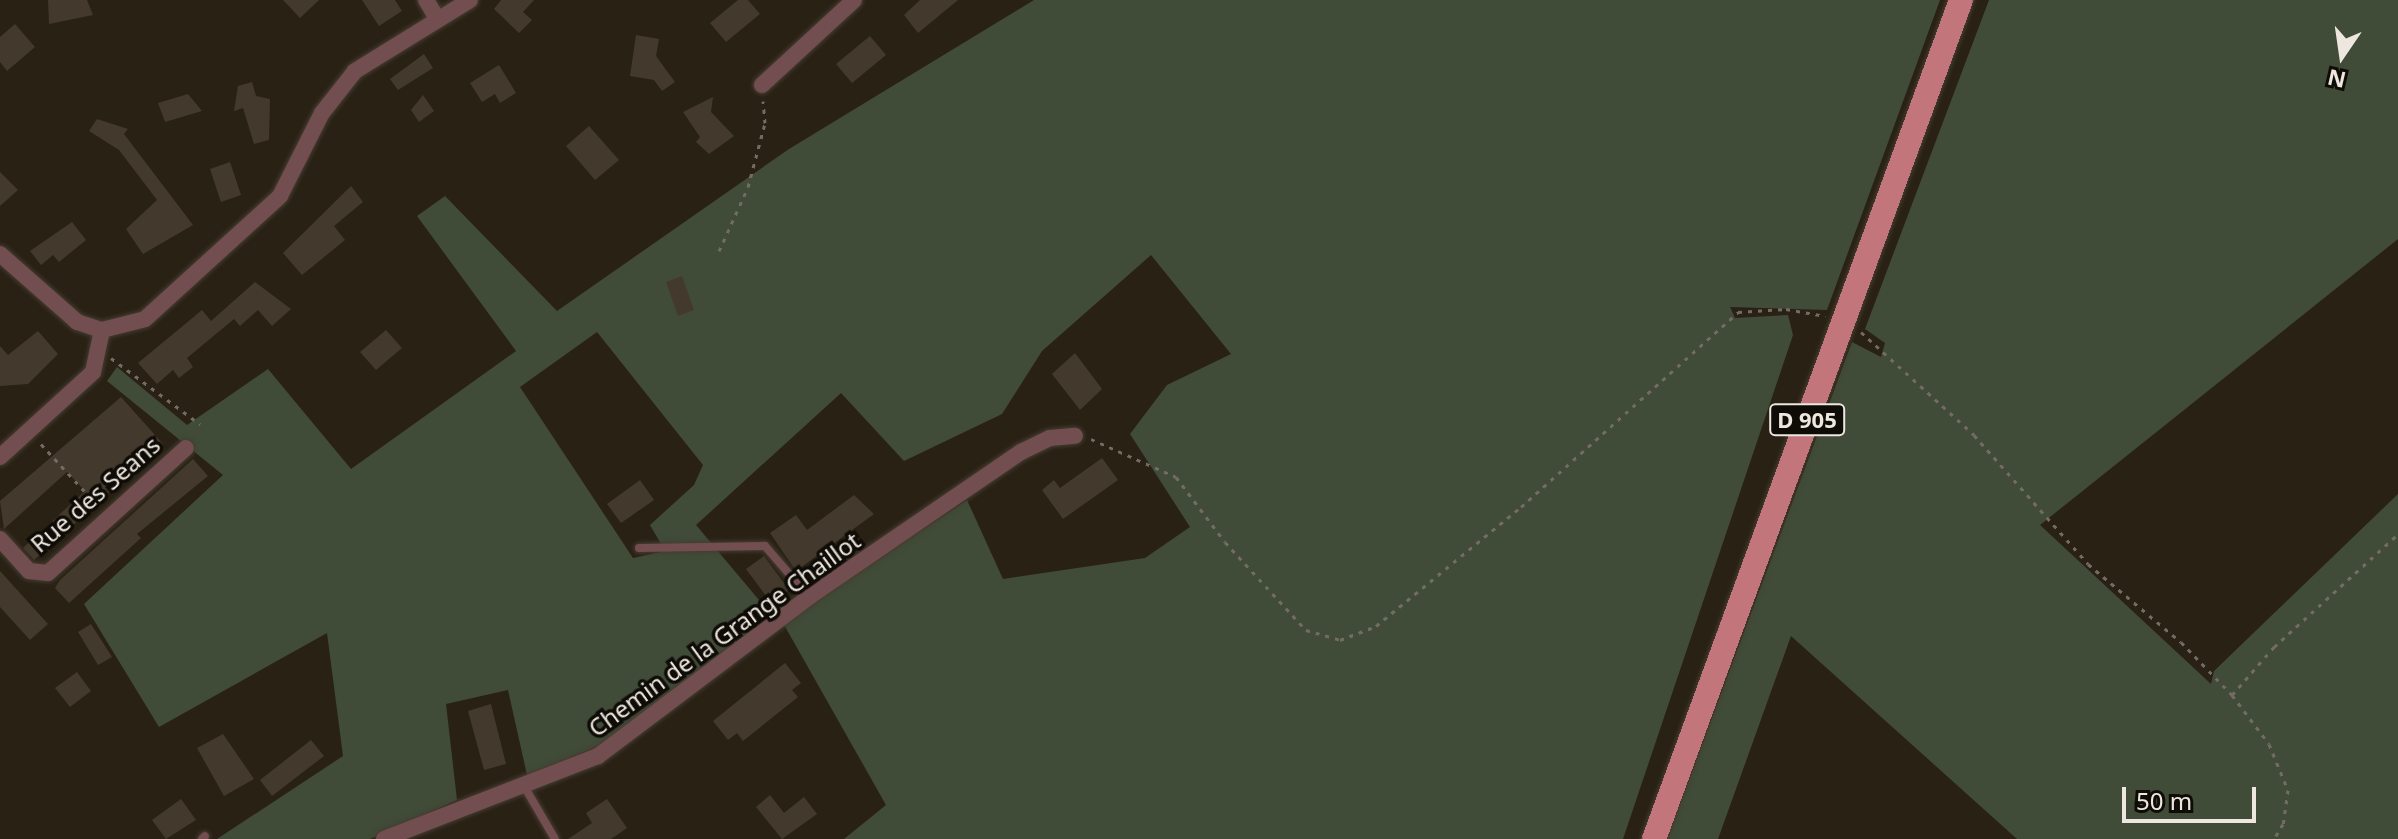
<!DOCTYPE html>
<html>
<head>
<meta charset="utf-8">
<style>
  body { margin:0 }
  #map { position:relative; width:2398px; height:839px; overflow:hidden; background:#2a2115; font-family:"Noto Sans",sans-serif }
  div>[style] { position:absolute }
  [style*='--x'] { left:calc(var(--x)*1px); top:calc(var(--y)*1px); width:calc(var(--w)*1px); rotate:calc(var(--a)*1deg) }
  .green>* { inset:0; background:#404c38 }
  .building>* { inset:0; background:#433a2d }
  .path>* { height:3px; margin-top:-1.5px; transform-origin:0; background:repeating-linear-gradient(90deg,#746c62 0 4px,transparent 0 10px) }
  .roads { filter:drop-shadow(0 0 2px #453d31) drop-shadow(0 0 2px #453d31) }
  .lane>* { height:8px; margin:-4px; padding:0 4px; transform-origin:4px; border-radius:4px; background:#734e50 }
  .street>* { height:16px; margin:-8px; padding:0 8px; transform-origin:8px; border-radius:8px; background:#734e50 }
  .primary>* { height:24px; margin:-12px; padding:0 12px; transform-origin:12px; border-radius:12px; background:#c2767c }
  span { translate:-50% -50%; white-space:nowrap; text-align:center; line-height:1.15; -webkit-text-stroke:7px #0f0c07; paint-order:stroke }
  .shield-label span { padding:2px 6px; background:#0f0c07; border:2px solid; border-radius:6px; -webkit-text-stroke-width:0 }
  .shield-label { font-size:22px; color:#ede7df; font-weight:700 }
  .street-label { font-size:24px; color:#ede7df }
  .north { position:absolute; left:2302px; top:16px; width:80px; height:80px; -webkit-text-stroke:6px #0f0c07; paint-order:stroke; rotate:193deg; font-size:22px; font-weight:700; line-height:32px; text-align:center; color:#ede7df }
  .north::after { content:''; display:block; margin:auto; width:28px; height:36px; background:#ede7df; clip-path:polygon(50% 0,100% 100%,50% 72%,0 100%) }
  .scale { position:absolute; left:2122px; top:787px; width:134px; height:36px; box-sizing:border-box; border:4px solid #ede7df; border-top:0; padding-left:10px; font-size:24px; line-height:28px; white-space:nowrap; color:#ede7df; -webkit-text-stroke:6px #0f0c07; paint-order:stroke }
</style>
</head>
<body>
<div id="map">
  <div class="green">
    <i style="clip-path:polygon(evenodd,1034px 0,1940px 0,1827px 310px,1730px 307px,1735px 318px,1788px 315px,1793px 335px,1623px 839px,844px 839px,886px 805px,783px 623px,967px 500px,1003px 579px,1145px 558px,1190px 527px,1130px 434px,1167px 385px,1231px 354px,1151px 255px,1042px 351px,1002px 414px,904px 461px,841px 393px,696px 525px,774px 618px,599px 746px,527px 775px,508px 690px,446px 704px,457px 800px,370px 839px,217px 839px,343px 756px,327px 633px,159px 727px,84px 604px,223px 475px,107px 381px,117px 367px,187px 425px,268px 369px,351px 469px,516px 351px,417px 216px,445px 196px,557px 311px,789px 149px,1034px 0,597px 332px,703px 465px,694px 485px,650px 525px,665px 551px,633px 558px,520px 387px,597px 332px)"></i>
    <i style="clip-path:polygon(1989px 0,2398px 0,2398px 239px,2040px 525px,2211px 684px,2214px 671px,2398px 494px,2398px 839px,2017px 839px,1791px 636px,1718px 839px,1667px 839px,1852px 342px,1881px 357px,1885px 343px,1865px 329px)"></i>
  </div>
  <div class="building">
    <i style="clip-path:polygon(48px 0,87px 0,93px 15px,49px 24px)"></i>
    <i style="clip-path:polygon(283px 0,319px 0,300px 18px)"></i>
    <i style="clip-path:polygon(362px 0,395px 0,402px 11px,379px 26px)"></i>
    <i style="clip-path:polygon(501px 0,534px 0,523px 12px,532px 20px,519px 33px,494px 9px)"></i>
    <i style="clip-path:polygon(738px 0,748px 0,760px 14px,726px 42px,710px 23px)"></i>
    <i style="clip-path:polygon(920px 0,958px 0,918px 33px,904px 15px)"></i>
    <i style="clip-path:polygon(15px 24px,35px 47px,7px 71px,0 62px,0 37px)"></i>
    <i style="clip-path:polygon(636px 35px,659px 39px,656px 56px,675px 82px,662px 91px,654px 80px,630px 76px)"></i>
    <i style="clip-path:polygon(870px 36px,886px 55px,852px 83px,836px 64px)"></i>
    <i style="clip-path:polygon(424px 54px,433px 68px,398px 90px,390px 79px)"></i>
    <i style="clip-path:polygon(499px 65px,516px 93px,500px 103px,495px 94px,482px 102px,470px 83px)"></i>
    <i style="clip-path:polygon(252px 82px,256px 96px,270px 99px,269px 140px,254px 144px,243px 108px,234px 111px,238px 86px)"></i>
    <i style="clip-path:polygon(188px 94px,202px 111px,165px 122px,158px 103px)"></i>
    <i style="clip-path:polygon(423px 95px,434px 111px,419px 122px,411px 110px)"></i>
    <i style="clip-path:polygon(713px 97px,711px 112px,734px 136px,709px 154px,696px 142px,700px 137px,683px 112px)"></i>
    <i style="clip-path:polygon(97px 119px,128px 129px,124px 134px,193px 225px,143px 254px,126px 229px,157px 200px,119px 150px,89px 131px)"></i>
    <i style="clip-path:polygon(589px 126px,619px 160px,595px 180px,566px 146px)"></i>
    <i style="clip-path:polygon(230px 162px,241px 195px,221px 202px,210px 169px)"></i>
    <i style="clip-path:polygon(0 172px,18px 190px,0 206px)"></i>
    <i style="clip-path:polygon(351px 186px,363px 202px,334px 226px,345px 240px,302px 275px,283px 253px)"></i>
    <i style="clip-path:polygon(72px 222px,86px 240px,59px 262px,53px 255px,41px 265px,30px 251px)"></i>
    <i style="clip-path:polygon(682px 276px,694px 310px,678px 316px,666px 282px)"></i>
    <i style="clip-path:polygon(255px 282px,291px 309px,272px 326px,258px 310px,240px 326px,234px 319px,187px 358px,193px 367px,179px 378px,173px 370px,157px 384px,138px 363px,202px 310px,211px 321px)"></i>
    <i style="clip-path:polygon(386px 330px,402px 348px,376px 370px,360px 352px)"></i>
    <i style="clip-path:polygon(38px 331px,58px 354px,28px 384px,0 386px,0 346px,8px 355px)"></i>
    <i style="clip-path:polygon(1075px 353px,1102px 389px,1080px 410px,1052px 374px)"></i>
    <i style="clip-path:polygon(121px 397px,163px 444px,34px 560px,23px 548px,85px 491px,67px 472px,4px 529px,0 501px)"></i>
    <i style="clip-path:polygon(1102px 458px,1118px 480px,1063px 519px,1042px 490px,1054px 480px,1060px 488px)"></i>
    <i style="clip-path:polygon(193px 459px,208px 476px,137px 534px,141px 538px,69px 603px,55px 588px,60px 580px)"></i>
    <i style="clip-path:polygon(640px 480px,654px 500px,621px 523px,607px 504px)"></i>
    <i style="clip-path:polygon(854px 495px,874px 514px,796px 571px,770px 533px,796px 515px,807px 530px)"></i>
    <i style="clip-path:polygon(764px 556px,789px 590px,772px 604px,746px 569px)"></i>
    <i style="clip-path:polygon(0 571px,48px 624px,30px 640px,0 607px)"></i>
    <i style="clip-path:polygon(91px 624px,112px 657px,98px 665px,78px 632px)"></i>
    <i style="clip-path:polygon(785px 663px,801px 683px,792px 690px,798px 697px,743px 741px,737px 733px,728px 740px,713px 721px)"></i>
    <i style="clip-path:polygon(77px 672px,91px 691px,70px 707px,55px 688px)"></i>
    <i style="clip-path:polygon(491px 704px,506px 764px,484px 770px,468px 711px)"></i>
    <i style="clip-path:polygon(223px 734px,254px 779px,224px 796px,197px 748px)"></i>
    <i style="clip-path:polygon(311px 740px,324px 756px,272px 796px,260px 780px)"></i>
    <i style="clip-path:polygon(770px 795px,784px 813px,804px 797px,817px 814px,782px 839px,756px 807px)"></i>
    <i style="clip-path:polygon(181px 799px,196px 820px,166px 839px,152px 820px)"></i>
    <i style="clip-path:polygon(607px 799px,627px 828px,611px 839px,568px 839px,592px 823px,586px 813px)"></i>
  </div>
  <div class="path">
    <i style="--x:719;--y:251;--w:70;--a:-65.6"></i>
    <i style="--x:748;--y:187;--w:66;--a:-75.1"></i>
    <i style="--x:765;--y:123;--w:22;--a:-95"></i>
    <i style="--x:1861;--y:332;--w:153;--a:42.3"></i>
    <i style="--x:1974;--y:435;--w:172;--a:48.5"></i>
    <i style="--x:2088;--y:564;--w:121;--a:40"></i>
    <i style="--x:2181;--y:642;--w:74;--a:46.1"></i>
    <i style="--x:2232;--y:695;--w:61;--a:52.9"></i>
    <i style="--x:2269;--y:744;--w:50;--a:67.6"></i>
    <i style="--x:2288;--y:790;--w:34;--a:98"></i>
    <i style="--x:2283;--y:824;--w:17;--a:121"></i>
    <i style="--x:111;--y:358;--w:111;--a:36.6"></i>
    <i style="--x:1091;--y:439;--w:93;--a:24.1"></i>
    <i style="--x:1176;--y:477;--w:81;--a:53"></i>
    <i style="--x:1225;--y:542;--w:120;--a:47.4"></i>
    <i style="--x:1306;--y:630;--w:35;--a:16"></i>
    <i style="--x:1340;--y:640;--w:39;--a:-21"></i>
    <i style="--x:1376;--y:626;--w:188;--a:-39.4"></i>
    <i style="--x:1521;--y:507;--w:292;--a:-41.9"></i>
    <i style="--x:1738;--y:312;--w:48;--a:-3.6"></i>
    <i style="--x:1786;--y:309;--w:40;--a:10"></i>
    <i style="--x:41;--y:444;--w:84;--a:47.4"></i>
    <i style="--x:2232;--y:695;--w:64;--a:-48.8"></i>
    <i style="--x:2274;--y:647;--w:168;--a:-42.3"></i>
  </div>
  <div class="roads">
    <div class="lane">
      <i style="--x:639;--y:548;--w:126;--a:-0.9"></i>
      <i style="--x:765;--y:546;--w:67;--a:49.2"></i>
      <i style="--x:524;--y:786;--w:61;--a:59.7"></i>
      <i style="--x:202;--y:839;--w:4;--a:-45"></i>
    </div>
    <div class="street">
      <i style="--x:426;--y:0;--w:21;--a:59"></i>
      <i style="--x:762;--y:85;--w:125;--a:-42.7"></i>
      <i style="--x:0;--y:254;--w:103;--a:41.4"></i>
      <i style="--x:77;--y:322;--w:26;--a:18"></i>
      <i style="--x:102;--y:330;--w:44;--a:-14.3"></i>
      <i style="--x:145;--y:319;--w:183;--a:-42.3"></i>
      <i style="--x:280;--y:196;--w:93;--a:-63.2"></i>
      <i style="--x:322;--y:113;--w:53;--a:-51.8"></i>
      <i style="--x:355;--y:71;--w:135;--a:-31.7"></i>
      <i style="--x:0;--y:457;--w:126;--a:-42.4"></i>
      <i style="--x:93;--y:372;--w:43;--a:-77.9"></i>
      <i style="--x:0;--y:539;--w:43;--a:47.8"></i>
      <i style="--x:29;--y:571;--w:19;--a:6"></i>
      <i style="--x:48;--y:573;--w:186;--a:-42.2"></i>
      <i style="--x:384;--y:839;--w:230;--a:-21.2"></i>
      <i style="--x:598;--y:756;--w:264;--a:-37"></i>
      <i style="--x:809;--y:597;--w:257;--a:-34.4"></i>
      <i style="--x:1021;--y:452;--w:32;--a:-26"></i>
      <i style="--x:1050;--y:438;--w:25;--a:-5"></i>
    </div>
    <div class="primary">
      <i style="--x:1654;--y:839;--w:893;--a:-69.9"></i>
    </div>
  </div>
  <div class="shield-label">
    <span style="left:1807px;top:420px">D 905</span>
  </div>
  <div class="street-label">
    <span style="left:95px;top:494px;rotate:-41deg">Rue des Seans</span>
    <span style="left:724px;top:634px;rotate:-36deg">Chemin de la Grange Chaillot</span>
  </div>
  <div class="north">N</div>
  <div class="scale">50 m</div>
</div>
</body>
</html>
